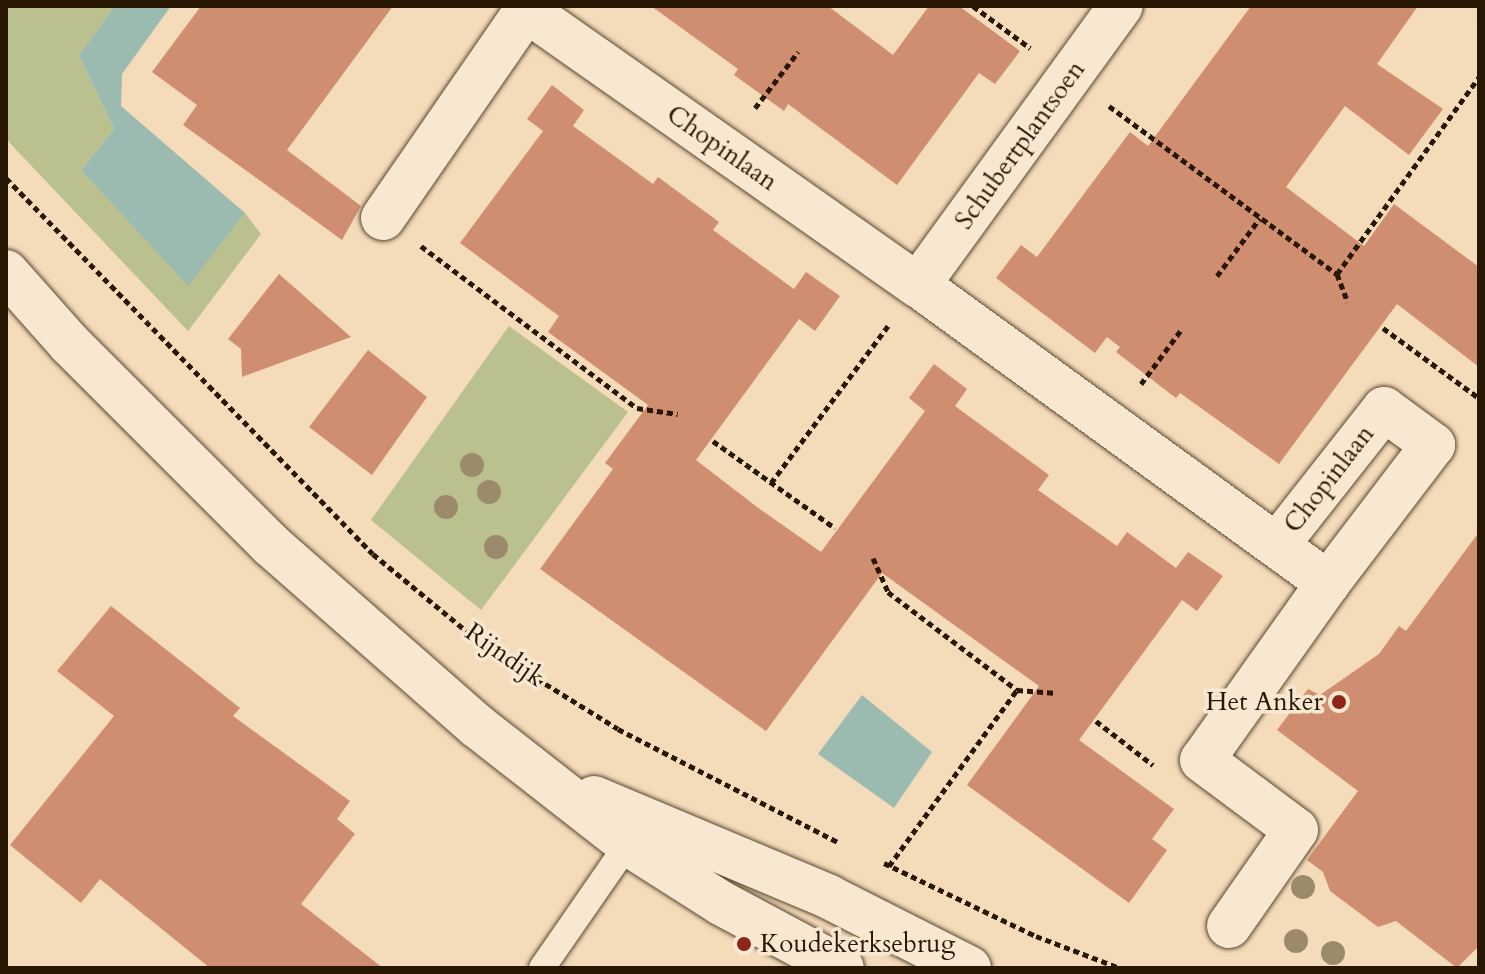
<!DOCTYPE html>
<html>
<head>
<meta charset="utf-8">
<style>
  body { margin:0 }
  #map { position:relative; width:1485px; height:974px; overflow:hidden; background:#f4dbb9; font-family:Cardo,serif }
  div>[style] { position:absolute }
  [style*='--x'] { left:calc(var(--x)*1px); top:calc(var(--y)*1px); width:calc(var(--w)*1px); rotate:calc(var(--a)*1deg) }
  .green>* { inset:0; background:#bbc08f }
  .water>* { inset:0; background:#9cbbb0 }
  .building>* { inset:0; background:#d08e70 }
  .path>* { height:5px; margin-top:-2.5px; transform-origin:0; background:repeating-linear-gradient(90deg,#281702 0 6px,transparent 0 10px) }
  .roads { filter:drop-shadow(0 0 2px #5b4830) drop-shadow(0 0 2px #5b4830) }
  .service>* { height:26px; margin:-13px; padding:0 13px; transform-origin:13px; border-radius:13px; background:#f8e8d2 }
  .minor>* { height:44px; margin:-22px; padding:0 22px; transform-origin:22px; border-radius:22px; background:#f8e8d2 }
  .secondary>* { height:44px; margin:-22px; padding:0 22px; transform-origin:22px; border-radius:22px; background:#f8e8d2 }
  .trees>* { width:24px; height:24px; margin:-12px; border-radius:50%; background:#9c8b6b }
  .dots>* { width:22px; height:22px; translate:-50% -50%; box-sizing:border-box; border:4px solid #f8e8d2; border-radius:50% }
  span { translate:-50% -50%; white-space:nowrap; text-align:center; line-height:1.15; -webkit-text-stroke:7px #f8e8d2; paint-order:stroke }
  .street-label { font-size:26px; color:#281702 }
  .poi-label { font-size:26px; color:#281702 }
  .right { translate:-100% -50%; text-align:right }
  .left { translate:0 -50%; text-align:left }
  .frame { position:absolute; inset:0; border:8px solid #281702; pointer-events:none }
</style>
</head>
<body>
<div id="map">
  <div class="green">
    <i style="clip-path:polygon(6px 6px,115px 6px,79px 55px,114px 129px,81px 170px,188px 285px,245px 213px,261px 234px,188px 331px,6px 139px)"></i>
    <i style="clip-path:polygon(509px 326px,628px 412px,481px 610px,371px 520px)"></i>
  </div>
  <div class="water">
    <i style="clip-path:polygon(115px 6px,171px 6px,122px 74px,121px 106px,245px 213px,188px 286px,81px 170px,114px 129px,79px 55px)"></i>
    <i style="clip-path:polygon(862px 695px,932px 752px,894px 808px,818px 754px)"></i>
  </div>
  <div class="building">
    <i style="clip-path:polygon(201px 6px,393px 6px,287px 150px,361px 206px,342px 240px,183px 125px,197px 105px,152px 72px)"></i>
    <i style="clip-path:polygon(651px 6px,828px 6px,893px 55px,929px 6px,959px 6px,1020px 51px,995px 84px,979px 73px,897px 185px,788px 104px,784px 111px,734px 75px,738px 69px)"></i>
    <i style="clip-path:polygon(1251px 6px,1418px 6px,1377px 64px,1443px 109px,1409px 155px,1345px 106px,1286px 187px,1364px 246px,1394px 204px,1479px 267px,1479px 367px,1397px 304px,1279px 464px,1180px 393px,1176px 398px,1116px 352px,1120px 347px,1107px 337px,1095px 353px,996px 278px,1021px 245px,1037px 257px,1130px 132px,1148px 146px)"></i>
    <i style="clip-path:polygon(552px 85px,584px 110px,573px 126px,653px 184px,658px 177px,719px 222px,713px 230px,794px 289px,806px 272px,840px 296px,815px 331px,799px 319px,696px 460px,757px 507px,821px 552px,925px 411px,909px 398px,934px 364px,967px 389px,955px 406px,1049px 475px,1038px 490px,1117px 546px,1127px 532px,1176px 568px,1188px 552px,1223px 576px,1197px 611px,1182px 600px,1079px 740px,1174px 809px,1152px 839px,1167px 850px,1129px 903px,967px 785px,1039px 686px,882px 573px,766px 731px,540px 569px,613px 469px,605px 463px,648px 405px,548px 332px,559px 316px,460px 243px,543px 131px,527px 119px)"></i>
    <i style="clip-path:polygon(279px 274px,351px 337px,242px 377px,241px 349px,228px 339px)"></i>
    <i style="clip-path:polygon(368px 350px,427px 397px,372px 475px,309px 427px)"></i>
    <i style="clip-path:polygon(1479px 532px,1479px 946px,1457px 968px,1396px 921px,1378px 927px,1330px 891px,1323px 872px,1307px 860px,1358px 791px,1277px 730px,1308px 689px,1320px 695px,1379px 654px,1399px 626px,1406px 631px)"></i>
    <i style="clip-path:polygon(111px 606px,240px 708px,233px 716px,350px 801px,337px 819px,355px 834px,301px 904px,383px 968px,210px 968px,100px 879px,81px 903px,10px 845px,114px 716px,57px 671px)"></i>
  </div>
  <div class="path">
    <i style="--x:973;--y:6;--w:71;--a:36.4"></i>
    <i style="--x:1109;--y:106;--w:283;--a:36.4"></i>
    <i style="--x:1337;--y:274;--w:30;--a:69"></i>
    <i style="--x:755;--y:108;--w:71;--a:-52.5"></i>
    <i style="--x:6;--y:178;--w:525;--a:45.69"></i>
    <i style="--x:373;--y:554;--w:146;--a:39.5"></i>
    <i style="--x:486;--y:647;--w:155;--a:31.8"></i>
    <i style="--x:618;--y:729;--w:247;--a:27.2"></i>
    <i style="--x:421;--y:246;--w:270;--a:36.9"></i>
    <i style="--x:637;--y:408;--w:41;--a:8.3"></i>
    <i style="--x:1337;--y:274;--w:243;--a:-54.2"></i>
    <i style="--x:1217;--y:276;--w:72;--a:-53.4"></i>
    <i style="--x:1383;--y:328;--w:119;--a:36.1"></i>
    <i style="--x:1141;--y:384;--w:67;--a:-53.5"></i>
    <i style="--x:713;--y:441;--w:150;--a:35.5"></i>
    <i style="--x:771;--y:483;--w:196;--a:-53.3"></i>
    <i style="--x:873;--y:558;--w:37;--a:66"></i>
    <i style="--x:888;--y:592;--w:162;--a:37.2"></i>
    <i style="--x:1017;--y:690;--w:40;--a:4.3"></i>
    <i style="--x:1096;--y:721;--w:72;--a:37.7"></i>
    <i style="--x:884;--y:863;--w:169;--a:25.7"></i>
    <i style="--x:1036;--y:936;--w:90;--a:20.9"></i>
    <i style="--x:889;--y:866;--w:218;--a:-54"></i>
  </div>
  <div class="roads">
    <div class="service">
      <i style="--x:542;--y:968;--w:165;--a:-55.3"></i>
    </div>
    <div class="minor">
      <i style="--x:526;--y:10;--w:479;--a:35.1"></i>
      <i style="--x:918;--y:285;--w:507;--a:36.01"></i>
      <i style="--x:1328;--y:583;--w:217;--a:125.4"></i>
      <i style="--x:1202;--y:760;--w:117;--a:36.7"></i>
      <i style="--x:1296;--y:830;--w:117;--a:124.9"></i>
      <i style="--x:383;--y:218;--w:257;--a:-55.4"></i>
      <i style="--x:918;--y:285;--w:345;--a:-54"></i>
      <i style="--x:1277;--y:545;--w:173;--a:-51.8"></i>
      <i style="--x:1384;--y:409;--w:61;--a:36.3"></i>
      <i style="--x:1433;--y:445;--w:173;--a:127.3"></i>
    </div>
    <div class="secondary">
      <i style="--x:6;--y:272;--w:96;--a:48.4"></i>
      <i style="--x:70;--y:344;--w:284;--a:45"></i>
      <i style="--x:271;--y:545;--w:274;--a:41.3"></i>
      <i style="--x:477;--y:726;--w:192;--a:38"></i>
      <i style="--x:628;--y:844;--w:110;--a:32.4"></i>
      <i style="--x:721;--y:903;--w:137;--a:28.2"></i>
      <i style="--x:594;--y:798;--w:255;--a:22.8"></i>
      <i style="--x:829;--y:897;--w:157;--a:26.9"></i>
    </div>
  </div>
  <div class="trees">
    <i style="left:472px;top:465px"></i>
    <i style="left:489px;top:492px"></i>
    <i style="left:446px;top:507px"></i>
    <i style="left:496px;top:547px"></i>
    <i style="left:1303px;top:887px"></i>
    <i style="left:1296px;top:941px"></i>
    <i style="left:1333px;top:953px"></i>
  </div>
  <div class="dots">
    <i style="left:1339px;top:702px;background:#8f2418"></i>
    <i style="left:744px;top:944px;background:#8f2418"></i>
  </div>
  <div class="street-label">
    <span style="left:1020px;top:145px;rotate:-54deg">Schubertplantsoen</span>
    <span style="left:722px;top:148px;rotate:35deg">Chopinlaan</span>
    <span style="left:1329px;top:479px;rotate:-52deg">Chopinlaan</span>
    <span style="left:505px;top:655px;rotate:35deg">Rijndijk</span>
  </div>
  <div class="poi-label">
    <span class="right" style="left:1323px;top:702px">Het Anker</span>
    <span class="left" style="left:760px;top:944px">Koudekerksebrug</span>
  </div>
  <div class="frame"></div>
</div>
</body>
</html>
